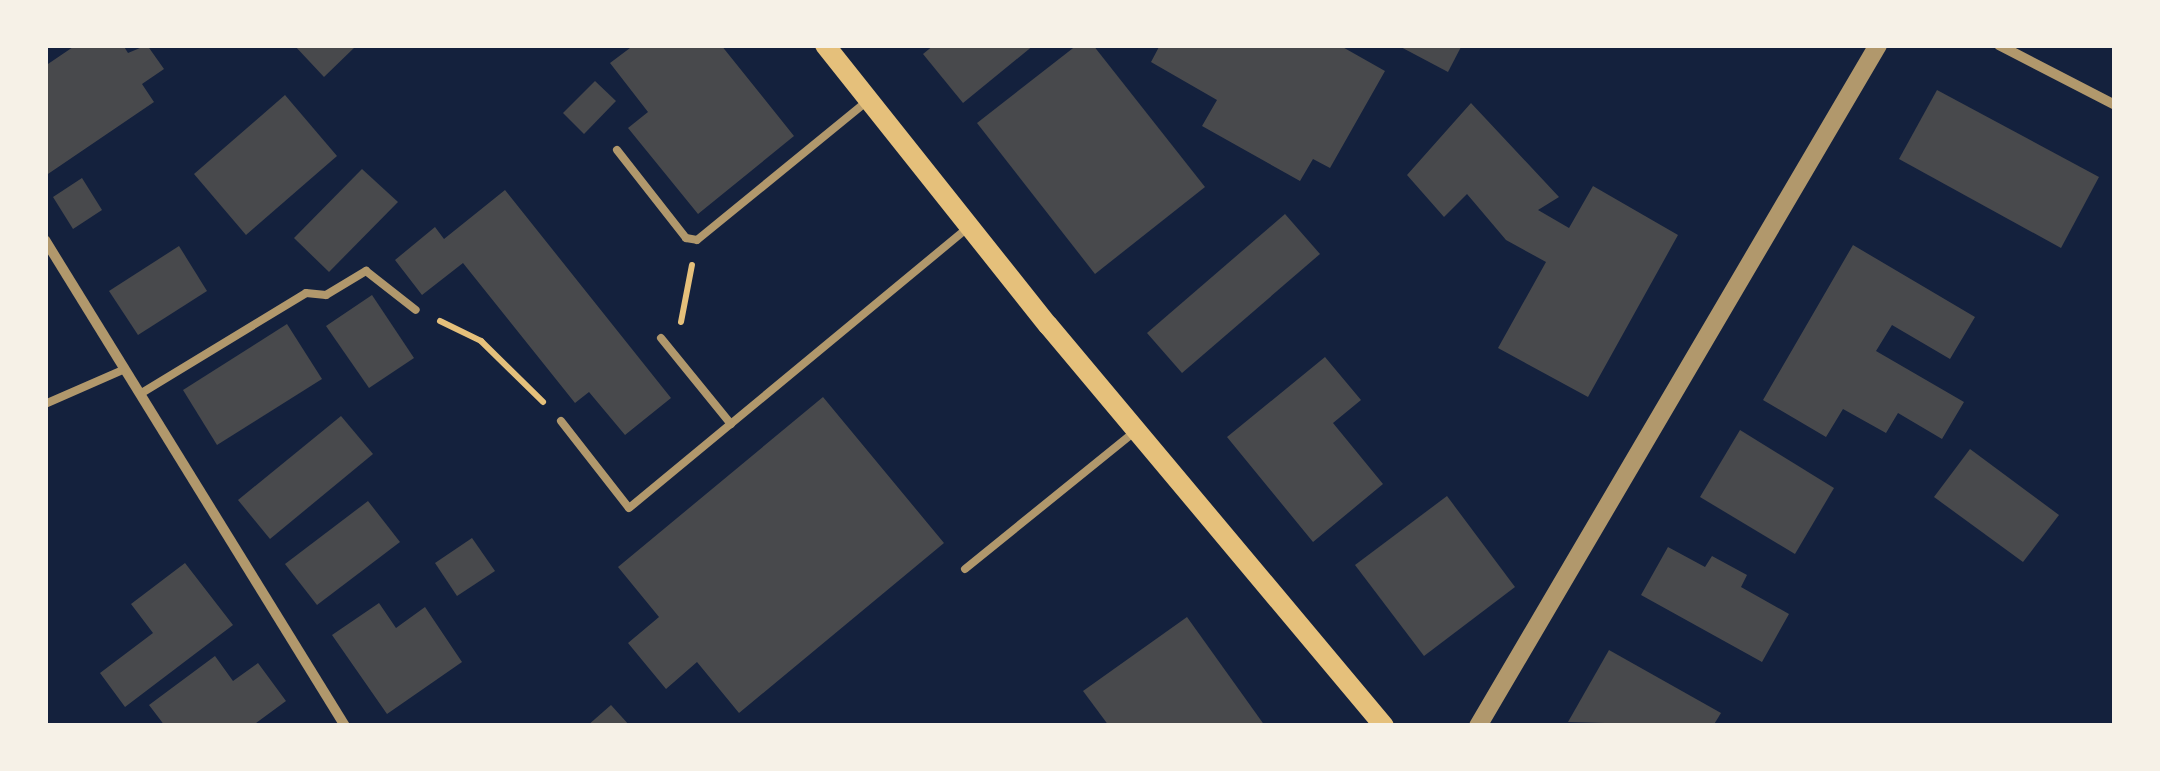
<!DOCTYPE html>
<html>
<head>
<meta charset="utf-8">
<style>
  body { margin:0 }
  #map { position:relative; width:2160px; height:771px; overflow:hidden; background:#14213d; font-family:"Playfair Display",serif }
  div>[style] { position:absolute }
  [style*='--x'] { left:calc(var(--x)*1px); top:calc(var(--y)*1px); width:calc(var(--w)*1px); rotate:calc(var(--a)*1deg) }
  .building>* { inset:0; background:#48494c }
  .path>* { height:6px; margin:-3px; padding:0 3px; transform-origin:3px; border-radius:3px; background:#e5c07b }
  .service>* { height:8px; margin:-4px; padding:0 4px; transform-origin:4px; border-radius:4px; background:#b1986c }
  .minor>* { height:10px; margin:-5px; padding:0 5px; transform-origin:5px; border-radius:5px; background:#b1986c }
  .tertiary>* { height:18px; margin:-9px; padding:0 9px; transform-origin:9px; border-radius:9px; background:#b1986c }
  .secondary>* { height:20px; margin:-10px; padding:0 10px; transform-origin:10px; border-radius:10px; background:#e5c07b }
  span { translate:-50% -50%; white-space:nowrap; text-align:center; line-height:1.15; -webkit-text-stroke:10px #f6f1e7; paint-order:stroke }
  .frame { position:absolute; inset:0; border:48px solid #f6f1e7; pointer-events:none }
</style>
</head>
<body>
<div id="map">
  <div class="building">
    <i style="clip-path:polygon(76px 45px,123px 45px,128px 53px,147px 45px,164px 69px,142px 84px,154px 102px,45px 176px,45px 66px)"></i>
    <i style="clip-path:polygon(294px 45px,357px 45px,324px 77px)"></i>
    <i style="clip-path:polygon(634px 45px,721px 45px,794px 136px,698px 214px,628px 128px,648px 112px,610px 63px)"></i>
    <i style="clip-path:polygon(934px 45px,1034px 45px,963px 103px,923px 54px)"></i>
    <i style="clip-path:polygon(1077px 45px,1093px 45px,1205px 187px,1095px 274px,977px 123px)"></i>
    <i style="clip-path:polygon(1160px 45px,1339px 45px,1385px 71px,1330px 168px,1313px 159px,1300px 181px,1202px 126px,1217px 100px,1151px 62px)"></i>
    <i style="clip-path:polygon(1397px 45px,1462px 45px,1448px 72px)"></i>
    <i style="clip-path:polygon(595px 81px,616px 101px,584px 134px,563px 113px)"></i>
    <i style="clip-path:polygon(1937px 90px,2099px 177px,2061px 248px,1899px 159px)"></i>
    <i style="clip-path:polygon(285px 95px,337px 156px,246px 235px,194px 174px)"></i>
    <i style="clip-path:polygon(1471px 103px,1559px 197px,1538px 210px,1569px 228px,1593px 186px,1678px 235px,1588px 397px,1498px 348px,1546px 262px,1506px 240px,1467px 194px,1444px 217px,1407px 175px)"></i>
    <i style="clip-path:polygon(362px 169px,398px 202px,329px 272px,294px 238px)"></i>
    <i style="clip-path:polygon(82px 178px,102px 210px,73px 229px,53px 197px)"></i>
    <i style="clip-path:polygon(505px 190px,671px 398px,625px 435px,589px 392px,575px 403px,463px 263px,422px 295px,395px 260px,435px 227px,444px 239px)"></i>
    <i style="clip-path:polygon(1285px 214px,1320px 254px,1182px 373px,1147px 333px)"></i>
    <i style="clip-path:polygon(1853px 245px,1975px 317px,1950px 359px,1892px 325px,1876px 351px,1964px 402px,1942px 439px,1898px 413px,1886px 433px,1843px 409px,1826px 437px,1763px 400px)"></i>
    <i style="clip-path:polygon(179px 246px,207px 291px,138px 335px,109px 291px)"></i>
    <i style="clip-path:polygon(372px 295px,414px 358px,369px 388px,326px 326px)"></i>
    <i style="clip-path:polygon(287px 324px,322px 379px,217px 445px,183px 390px)"></i>
    <i style="clip-path:polygon(1325px 357px,1361px 400px,1333px 423px,1383px 484px,1313px 542px,1227px 437px)"></i>
    <i style="clip-path:polygon(823px 397px,944px 543px,739px 713px,697px 662px,666px 689px,628px 643px,659px 617px,618px 567px)"></i>
    <i style="clip-path:polygon(341px 416px,373px 454px,270px 539px,238px 500px)"></i>
    <i style="clip-path:polygon(1740px 430px,1834px 488px,1795px 554px,1700px 497px)"></i>
    <i style="clip-path:polygon(1970px 449px,2059px 515px,2023px 562px,1934px 497px)"></i>
    <i style="clip-path:polygon(1447px 496px,1515px 587px,1424px 656px,1355px 565px)"></i>
    <i style="clip-path:polygon(368px 501px,400px 542px,317px 605px,285px 564px)"></i>
    <i style="clip-path:polygon(472px 538px,495px 571px,457px 596px,435px 563px)"></i>
    <i style="clip-path:polygon(1668px 547px,1705px 567px,1712px 556px,1747px 575px,1741px 587px,1789px 614px,1762px 662px,1641px 595px)"></i>
    <i style="clip-path:polygon(185px 563px,233px 625px,125px 707px,100px 673px,153px 633px,131px 604px)"></i>
    <i style="clip-path:polygon(379px 603px,396px 628px,425px 607px,462px 662px,387px 714px,332px 635px)"></i>
    <i style="clip-path:polygon(1187px 617px,1265px 726px,1109px 726px,1083px 691px)"></i>
    <i style="clip-path:polygon(1609px 650px,1721px 713px,1713px 726px,1568px 722px)"></i>
    <i style="clip-path:polygon(215px 656px,233px 681px,258px 663px,286px 701px,252px 726px,165px 726px,149px 705px)"></i>
    <i style="clip-path:polygon(611px 705px,630px 726px,587px 726px)"></i>
  </div>
  <div class="path">
    <i style="--x:440;--y:321;--w:46;--a:26"></i>
    <i style="--x:481;--y:341;--w:87;--a:44.5"></i>
    <i style="--x:681;--y:322;--w:58;--a:-79.1"></i>
  </div>
  <div class="service">
    <i style="--x:617;--y:150;--w:112;--a:51.9"></i>
    <i style="--x:686;--y:238;--w:11;--a:10"></i>
    <i style="--x:697;--y:240;--w:218;--a:-39.2"></i>
    <i style="--x:661;--y:338;--w:111;--a:50.9"></i>
    <i style="--x:140;--y:394;--w:194;--a:-31.3"></i>
    <i style="--x:306;--y:293;--w:20;--a:6"></i>
    <i style="--x:326;--y:295;--w:47;--a:-31"></i>
    <i style="--x:366;--y:271;--w:63;--a:38"></i>
    <i style="--x:45;--y:404;--w:87;--a:-23.6"></i>
    <i style="--x:561;--y:421;--w:110;--a:52"></i>
    <i style="--x:629;--y:508;--w:440;--a:-39.6"></i>
    <i style="--x:965;--y:569;--w:216;--a:-39"></i>
  </div>
  <div class="minor">
    <i style="--x:1999;--y:45;--w:131;--a:27.3"></i>
    <i style="--x:45;--y:240;--w:571;--a:58.31"></i>
  </div>
  <div class="tertiary">
    <i style="--x:1478;--y:726;--w:790;--a:-59.57"></i>
  </div>
  <div class="secondary">
    <i style="--x:825;--y:45;--w:358;--a:51.5"></i>
    <i style="--x:1048;--y:325;--w:523;--a:50.04"></i>
  </div>
  <div class="frame"></div>
</div>
</body>
</html>
